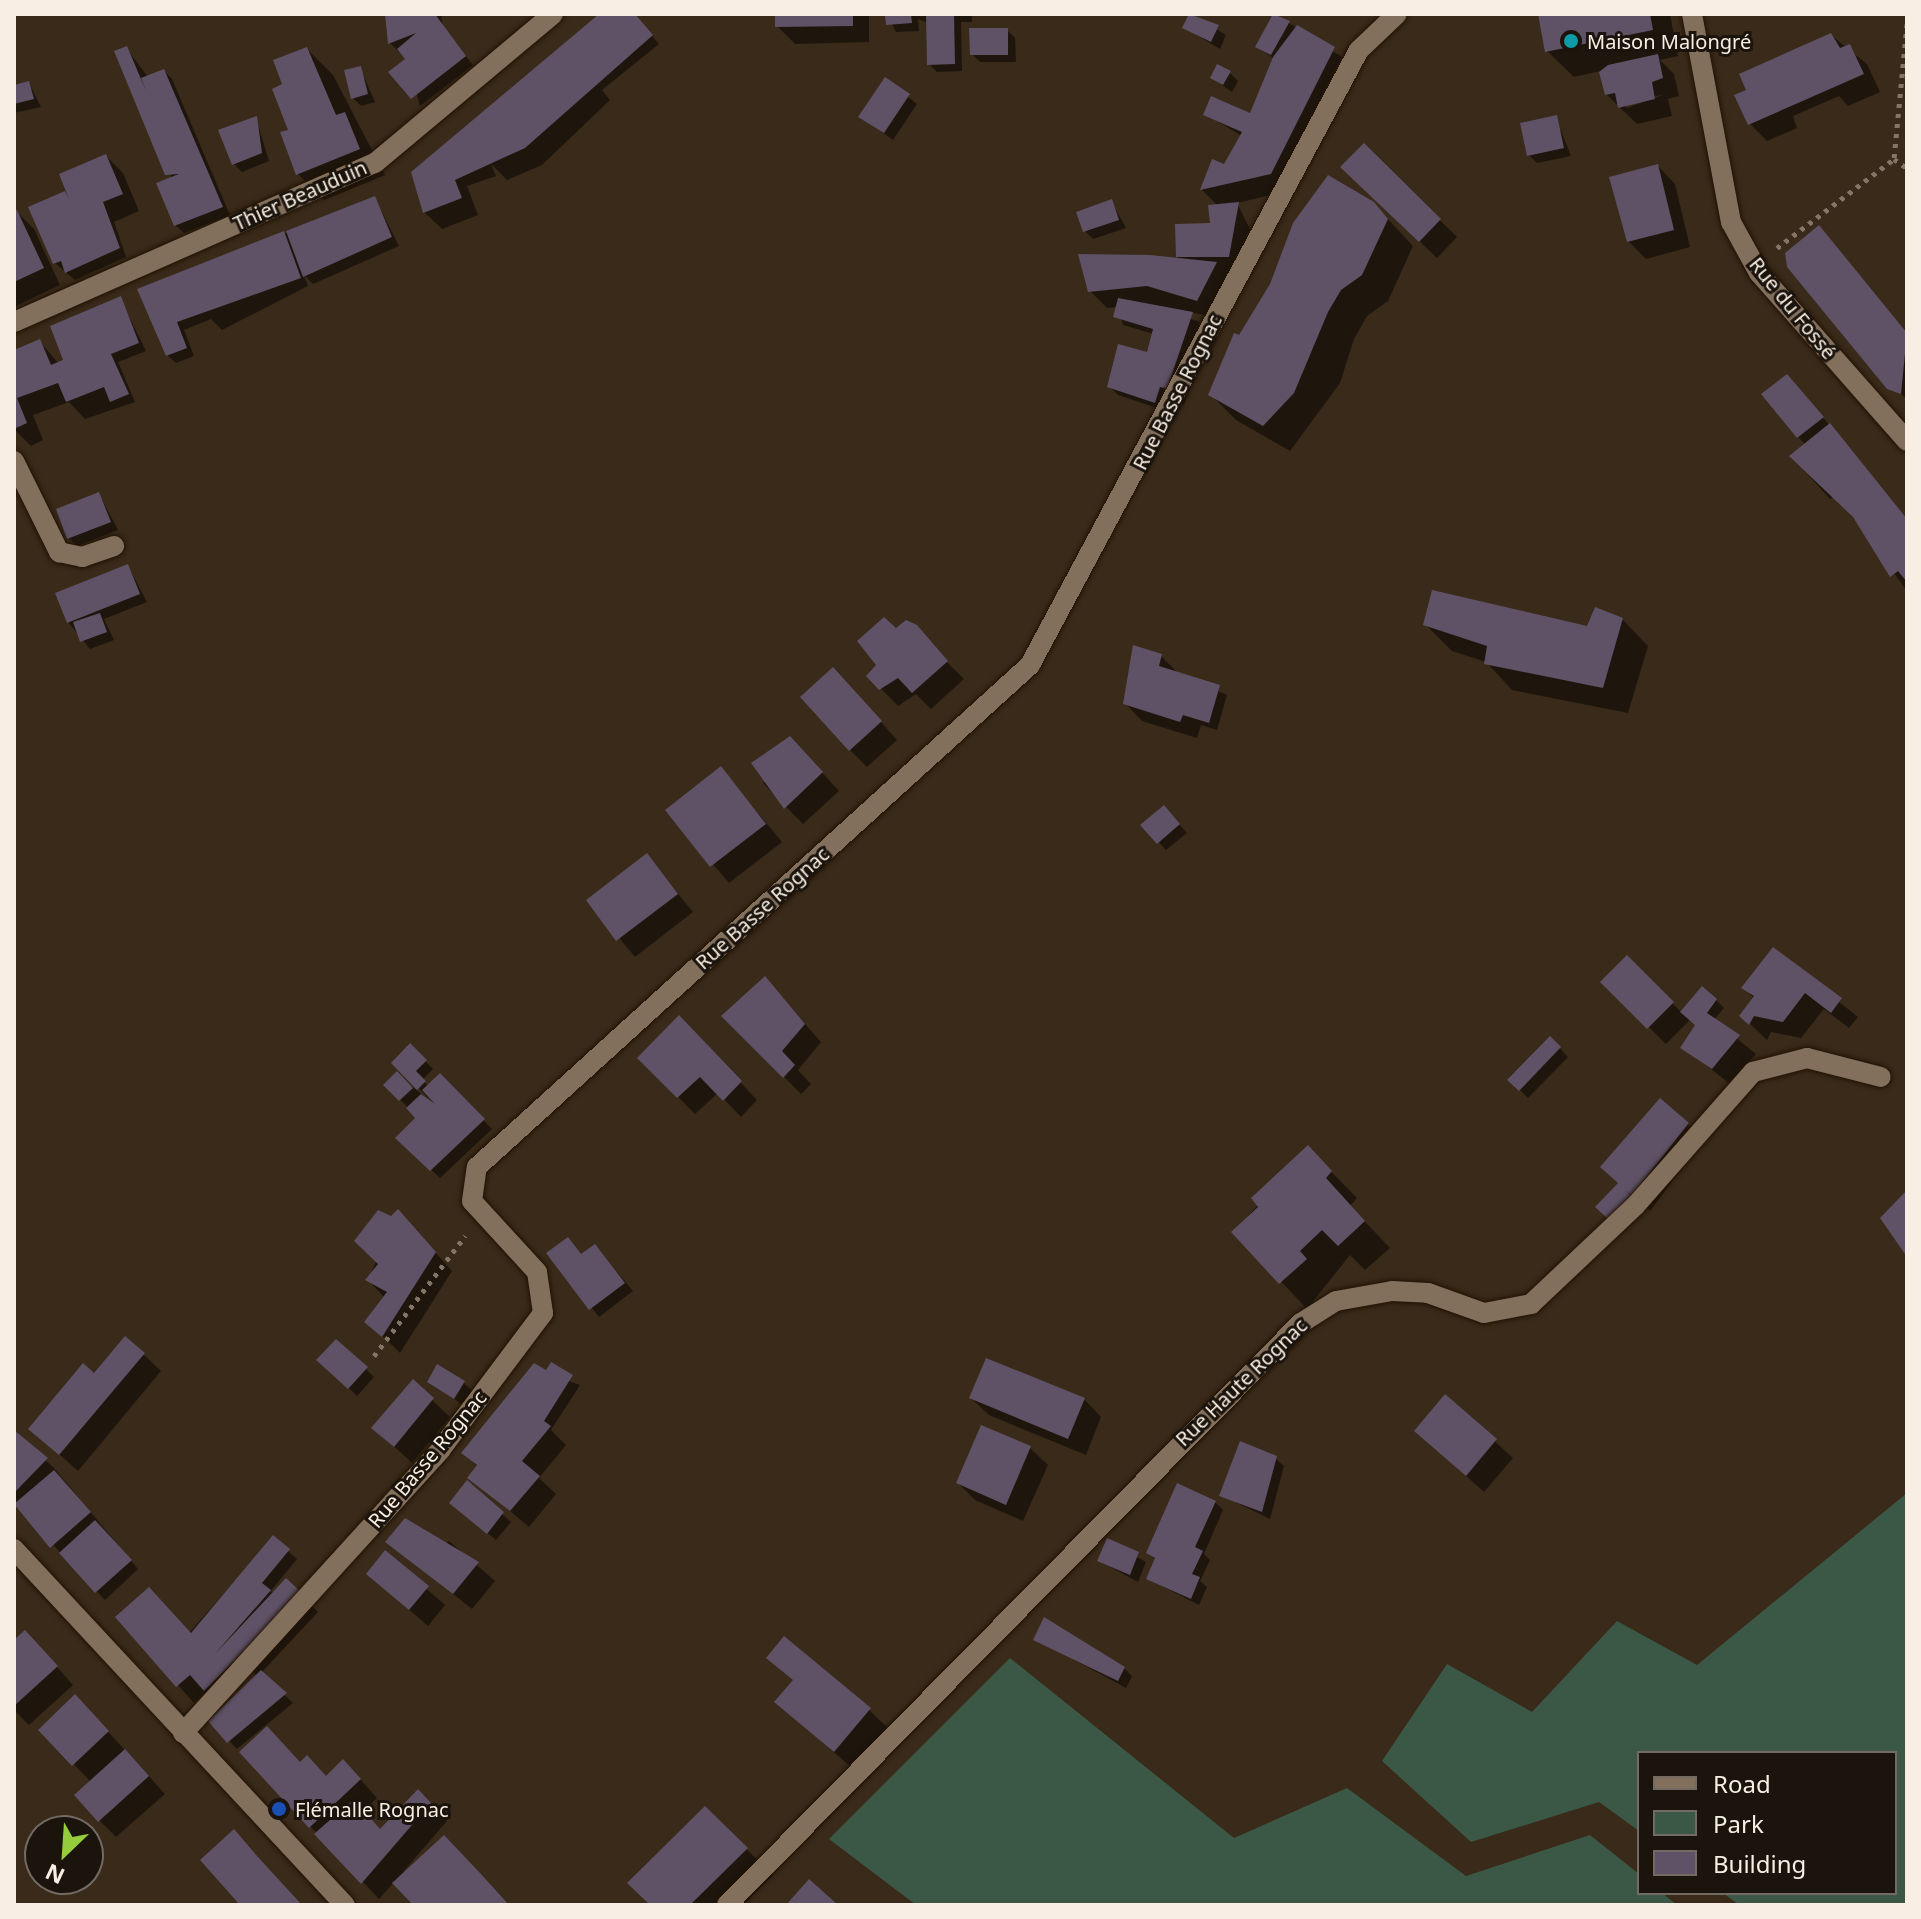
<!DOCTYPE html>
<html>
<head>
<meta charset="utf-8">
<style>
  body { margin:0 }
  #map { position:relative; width:1921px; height:1919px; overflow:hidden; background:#392a19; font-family:"Noto Sans",sans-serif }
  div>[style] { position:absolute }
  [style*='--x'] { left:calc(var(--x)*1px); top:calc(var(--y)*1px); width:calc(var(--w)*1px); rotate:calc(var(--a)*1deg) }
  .green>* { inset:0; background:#3b5745 }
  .shadow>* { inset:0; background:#0007 }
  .building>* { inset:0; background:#5f5267 }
  .path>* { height:5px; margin-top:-2.5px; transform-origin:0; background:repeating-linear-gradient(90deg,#837667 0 4px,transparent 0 10px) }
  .roads { filter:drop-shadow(0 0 2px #201203) drop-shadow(0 0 2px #201203) }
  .minor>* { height:20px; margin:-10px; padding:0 10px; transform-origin:10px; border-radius:10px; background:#82705d }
  .dots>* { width:22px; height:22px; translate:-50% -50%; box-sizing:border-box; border:4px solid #1b140d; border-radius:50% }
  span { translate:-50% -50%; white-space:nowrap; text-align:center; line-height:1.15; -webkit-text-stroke:6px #1b140d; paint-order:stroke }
  .poi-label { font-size:20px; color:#f8eee3 }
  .left { translate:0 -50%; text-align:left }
  .street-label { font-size:20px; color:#f8eee3 }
  .frame { position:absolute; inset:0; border:16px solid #f8eee3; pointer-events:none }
  .legend { position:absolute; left:1637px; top:1751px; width:260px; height:144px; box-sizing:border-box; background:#1b140d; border:2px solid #736b63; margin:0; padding:10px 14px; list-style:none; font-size:24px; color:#f8eee3 }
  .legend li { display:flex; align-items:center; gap:16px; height:40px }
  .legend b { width:40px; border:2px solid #736b63 }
  .north { position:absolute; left:24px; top:1815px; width:80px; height:80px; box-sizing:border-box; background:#1b140d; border:2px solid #736b63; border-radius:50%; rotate:205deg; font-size:22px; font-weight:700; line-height:32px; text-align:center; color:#f8eee3 }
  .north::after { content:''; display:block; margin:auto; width:28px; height:36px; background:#95cc3b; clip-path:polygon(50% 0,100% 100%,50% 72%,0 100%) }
</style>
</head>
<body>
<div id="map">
  <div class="green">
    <i style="clip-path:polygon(1907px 1493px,1907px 1905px,1739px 1905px,1723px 1893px,1895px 1893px,1895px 1753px,1639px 1753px,1639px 1831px,1599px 1802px,1471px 1842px,1382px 1761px,1447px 1664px,1532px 1712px,1617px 1621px,1697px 1665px)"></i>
    <i style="clip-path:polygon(1010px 1658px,1234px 1838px,1347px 1788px,1466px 1876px,1590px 1835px,1639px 1874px,1639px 1893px,1662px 1893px,1677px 1905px,916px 1905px,829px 1839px)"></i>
  </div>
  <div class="shadow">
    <i style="clip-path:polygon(387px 14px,441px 14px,443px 28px,473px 65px,420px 106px,407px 60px,390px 43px)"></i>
    <i style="clip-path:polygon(602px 14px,633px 14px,659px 44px,602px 90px,610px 100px,542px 165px,507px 180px,491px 164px,496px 176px,467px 186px,478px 215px,442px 229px,424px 212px)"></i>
    <i style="clip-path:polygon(777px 14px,869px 14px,869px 42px,795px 44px,777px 26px)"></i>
    <i style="clip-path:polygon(887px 14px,972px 14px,972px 22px,961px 22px,962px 71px,937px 72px,929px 64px,928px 23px,918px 19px,919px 31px,896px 32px)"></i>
    <i style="clip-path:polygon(1191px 14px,1226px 35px,1220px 49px,1185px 28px)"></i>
    <i style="clip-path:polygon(evenodd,1540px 14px,1670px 14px,1678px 56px,1660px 60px,1674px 74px,1679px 96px,1668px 99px,1672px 116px,1637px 124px,1606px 94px,1601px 71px,1574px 77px,1547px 51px,1540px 14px,1665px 94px,1627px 108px,1624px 104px,1665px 94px)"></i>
    <i style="clip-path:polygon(1289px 23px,1342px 57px,1289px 161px,1288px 191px,1237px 203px,1257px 243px,1246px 274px,1226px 274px,1233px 281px,1214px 317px,1148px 304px,1200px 322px,1183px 372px,1193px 381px,1184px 405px,1167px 399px,1163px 410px,1118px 395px,1110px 387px,1156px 358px,1154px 334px,1123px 325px,1118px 307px,1107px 308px,1090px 291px,1178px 260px,1177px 226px,1212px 226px,1218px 206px,1202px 190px,1214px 161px,1225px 166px,1242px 136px,1205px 114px,1251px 116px,1274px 59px,1258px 46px)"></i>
    <i style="clip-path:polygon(1007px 30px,1015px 38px,1016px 62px,980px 62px,972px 54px)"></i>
    <i style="clip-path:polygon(1831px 35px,1867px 64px,1880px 92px,1848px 106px,1839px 96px,1793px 116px,1797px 128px,1767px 141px,1750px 124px)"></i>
    <i style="clip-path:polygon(126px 48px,148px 77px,164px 71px,172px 79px,230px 215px,184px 233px,175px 225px,172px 179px)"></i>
    <i style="clip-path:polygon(307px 49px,333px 75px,385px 175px,324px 200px,298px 174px,284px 85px)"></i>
    <i style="clip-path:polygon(360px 68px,375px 102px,361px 106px,353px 98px)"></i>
    <i style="clip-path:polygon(1230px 73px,1238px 81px,1232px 92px,1212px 78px)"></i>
    <i style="clip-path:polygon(885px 79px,917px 104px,893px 140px,860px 116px)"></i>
    <i style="clip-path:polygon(29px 83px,41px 107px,14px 113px,14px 88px)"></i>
    <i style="clip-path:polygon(256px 118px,269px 161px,242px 172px,234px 164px)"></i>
    <i style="clip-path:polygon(1556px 118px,1571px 156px,1537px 163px,1529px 155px)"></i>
    <i style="clip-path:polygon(1364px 146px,1457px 237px,1437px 258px,1343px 167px)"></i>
    <i style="clip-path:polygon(106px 156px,123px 173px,139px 211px,114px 222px,126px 257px,75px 280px,55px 263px,64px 193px,72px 201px)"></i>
    <i style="clip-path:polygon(1658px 166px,1675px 184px,1690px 247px,1646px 259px,1628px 241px)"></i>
    <i style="clip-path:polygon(375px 198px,399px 246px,313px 284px,304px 275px,308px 286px,222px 330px,211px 319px,184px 330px,194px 356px,176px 363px,167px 355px,140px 290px)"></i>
    <i style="clip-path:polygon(1111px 201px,1126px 228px,1093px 239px,1085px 231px)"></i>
    <i style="clip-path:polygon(1373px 203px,1413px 246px,1388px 301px,1367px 316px,1354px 339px,1340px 383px,1290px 451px,1236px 420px,1210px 394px,1272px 285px)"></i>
    <i style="clip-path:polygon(17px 212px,34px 229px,60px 285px,14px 307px)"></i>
    <i style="clip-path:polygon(1819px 227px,1907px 334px,1907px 399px,1889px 384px)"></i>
    <i style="clip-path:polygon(120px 298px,146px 351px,118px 362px,135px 402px,85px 419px,69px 402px,33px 415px,43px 440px,31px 446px,14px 429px,14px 352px,40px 342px,59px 364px,66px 361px)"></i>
    <i style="clip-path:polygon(1804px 394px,1907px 521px,1907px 591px,1836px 494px,1830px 499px,1792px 457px,1806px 445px,1798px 437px)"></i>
    <i style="clip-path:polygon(99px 494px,118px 530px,77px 546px,69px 538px)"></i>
    <i style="clip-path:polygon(128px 566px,147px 602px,104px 619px,114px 640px,90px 649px,68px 622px)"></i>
    <i style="clip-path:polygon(1622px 619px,1648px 646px,1628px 713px,1512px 690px,1486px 662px,1452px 651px,1426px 625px,1588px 628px)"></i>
    <i style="clip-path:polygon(906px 622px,964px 679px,931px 709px,916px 694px,898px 706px,869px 676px)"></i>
    <i style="clip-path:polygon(1161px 656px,1179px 674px,1227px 695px,1217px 730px,1201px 725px,1197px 738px,1142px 721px,1125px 703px)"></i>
    <i style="clip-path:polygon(850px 687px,897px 740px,867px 767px,850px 750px)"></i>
    <i style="clip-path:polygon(807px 756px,839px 791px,803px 824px,763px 783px)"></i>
    <i style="clip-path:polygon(721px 769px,782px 842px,729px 883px,668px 811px)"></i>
    <i style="clip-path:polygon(1171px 815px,1187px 833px,1166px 850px,1143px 825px)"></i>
    <i style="clip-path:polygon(646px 855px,693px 912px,635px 957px,588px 900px)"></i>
    <i style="clip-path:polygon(1773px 949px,1858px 1017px,1849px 1028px,1824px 1009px,1801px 1038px,1771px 1032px,1767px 1040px,1742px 1016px,1755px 999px,1744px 988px)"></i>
    <i style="clip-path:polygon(1627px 958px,1682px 1013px,1716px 1000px,1724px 1008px,1714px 1020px,1756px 1054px,1730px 1084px,1683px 1047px,1699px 1027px,1690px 1020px,1666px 1044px,1603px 982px)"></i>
    <i style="clip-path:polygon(765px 979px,821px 1042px,798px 1070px,811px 1084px,801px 1094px,724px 1016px)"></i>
    <i style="clip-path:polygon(696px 1035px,757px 1100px,741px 1117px,718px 1093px,695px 1114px,640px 1058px)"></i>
    <i style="clip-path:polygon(1550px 1038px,1568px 1057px,1528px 1098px,1510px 1080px)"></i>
    <i style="clip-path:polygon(410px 1046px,433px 1069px,422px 1080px,429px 1087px,440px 1076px,492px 1129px,440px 1178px,398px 1138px,418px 1118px,386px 1085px,397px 1074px,442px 1111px,393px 1063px)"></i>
    <i style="clip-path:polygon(1687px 1124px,1695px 1132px,1687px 1161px,1650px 1211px,1633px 1195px,1598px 1207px)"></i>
    <i style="clip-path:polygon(1308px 1148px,1357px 1198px,1350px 1206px,1390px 1248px,1365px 1270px,1350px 1255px,1307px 1309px,1234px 1232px)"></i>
    <i style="clip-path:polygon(398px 1211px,452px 1271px,400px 1353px,367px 1321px,385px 1298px,368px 1280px)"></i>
    <i style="clip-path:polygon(595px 1246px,633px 1291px,599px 1317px,549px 1254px,582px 1256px)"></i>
    <i style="clip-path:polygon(337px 1341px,374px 1377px,357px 1396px,319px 1360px)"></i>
    <i style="clip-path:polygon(143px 1354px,161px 1371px,78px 1471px,50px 1446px,94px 1376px)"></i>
    <i style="clip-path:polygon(546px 1373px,580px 1385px,551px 1430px,566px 1445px,539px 1478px,556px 1494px,529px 1527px,470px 1477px,478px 1467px,463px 1453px)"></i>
    <i style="clip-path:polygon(413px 1382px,450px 1417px,412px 1463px,374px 1428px)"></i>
    <i style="clip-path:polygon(429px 1382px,464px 1383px,472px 1391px,463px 1405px)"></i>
    <i style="clip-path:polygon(1446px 1397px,1513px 1458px,1484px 1492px,1416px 1431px)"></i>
    <i style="clip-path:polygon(971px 1398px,1084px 1399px,1101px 1417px,1086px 1455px,989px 1415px)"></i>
    <i style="clip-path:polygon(982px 1427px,1030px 1448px,1048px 1465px,1023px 1521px,975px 1500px,958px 1483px)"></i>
    <i style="clip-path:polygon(14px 1432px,54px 1468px,138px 1569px,105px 1600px,14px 1503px)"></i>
    <i style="clip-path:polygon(1275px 1458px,1284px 1466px,1270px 1519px,1221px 1495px)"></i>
    <i style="clip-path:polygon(467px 1483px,511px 1522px,496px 1540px,460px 1510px)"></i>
    <i style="clip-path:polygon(1215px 1502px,1223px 1510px,1204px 1554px,1210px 1560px,1200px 1581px,1207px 1587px,1199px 1605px,1148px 1579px,1156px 1560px,1148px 1553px)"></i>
    <i style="clip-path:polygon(273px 1538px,297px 1559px,270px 1592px,301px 1595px,318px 1612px,261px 1673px,293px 1703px,237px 1749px,211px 1722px,257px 1676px,248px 1667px,214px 1698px,207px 1691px,194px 1703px,117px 1617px,189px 1633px)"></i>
    <i style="clip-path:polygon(449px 1541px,495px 1581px,472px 1609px,388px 1542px,442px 1548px)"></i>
    <i style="clip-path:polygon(1108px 1541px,1146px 1562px,1138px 1582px,1099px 1561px)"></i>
    <i style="clip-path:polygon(385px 1553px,445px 1605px,428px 1626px,368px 1574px)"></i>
    <i style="clip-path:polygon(1036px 1639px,1124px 1668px,1132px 1676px,1126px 1688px)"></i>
    <i style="clip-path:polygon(14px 1643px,42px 1650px,73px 1685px,29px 1725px,14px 1710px)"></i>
    <i style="clip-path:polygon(795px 1680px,869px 1710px,887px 1727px,852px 1768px,777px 1702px)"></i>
    <i style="clip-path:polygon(92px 1714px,165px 1794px,116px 1837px,99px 1820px,91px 1782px,41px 1730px)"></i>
    <i style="clip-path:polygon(301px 1765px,326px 1778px,360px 1779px,377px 1798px,363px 1811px,381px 1832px,418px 1792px,447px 1821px,403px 1872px,508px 1905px,416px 1905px,394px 1882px,379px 1899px,292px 1807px)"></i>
    <i style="clip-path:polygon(705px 1809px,773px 1875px,743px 1905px,652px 1905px)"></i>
  </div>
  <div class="building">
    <i style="clip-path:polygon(385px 14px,435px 14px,466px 56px,411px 99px,388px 72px,405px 59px,397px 49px,416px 33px,388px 44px)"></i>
    <i style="clip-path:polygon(599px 14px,635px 14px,653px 35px,525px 148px,455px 180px,462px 198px,423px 213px,411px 172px)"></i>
    <i style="clip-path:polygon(775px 14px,853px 14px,853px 26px,775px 27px)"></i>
    <i style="clip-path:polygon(885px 14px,911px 14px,912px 23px,886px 25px)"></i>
    <i style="clip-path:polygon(926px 14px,954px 14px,955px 64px,927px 65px)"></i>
    <i style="clip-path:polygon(1189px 14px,1219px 25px,1211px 42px,1182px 28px)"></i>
    <i style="clip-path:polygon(1273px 14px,1290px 21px,1271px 55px,1255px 47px)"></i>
    <i style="clip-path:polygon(1538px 14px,1650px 14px,1653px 30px,1545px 52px)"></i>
    <i style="clip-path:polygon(1297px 25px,1335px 47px,1271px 174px,1200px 190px,1212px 159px,1224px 164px,1242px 132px,1203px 115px,1211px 96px,1250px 113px,1273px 57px)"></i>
    <i style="clip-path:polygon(969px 28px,1008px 28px,1008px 55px,970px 55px)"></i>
    <i style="clip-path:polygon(1831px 33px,1840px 48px,1850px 44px,1864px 74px,1748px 125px,1734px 95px,1746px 90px,1739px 74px)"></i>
    <i style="clip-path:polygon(127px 46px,146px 91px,141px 78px,164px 69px,223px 207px,174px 226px,156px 183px,179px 174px,165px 175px,114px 51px)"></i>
    <i style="clip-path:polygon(307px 47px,336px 115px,345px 112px,360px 149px,296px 175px,280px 132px,288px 130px,272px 89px,282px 84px,273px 60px)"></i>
    <i style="clip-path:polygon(1658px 54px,1663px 78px,1652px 82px,1655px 99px,1618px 108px,1615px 93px,1605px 95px,1599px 72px,1608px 65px)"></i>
    <i style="clip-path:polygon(1217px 64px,1231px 71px,1223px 85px,1210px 78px)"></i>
    <i style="clip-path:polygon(361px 66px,368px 94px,351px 99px,344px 70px)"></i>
    <i style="clip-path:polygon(885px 77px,910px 94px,884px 133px,858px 117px)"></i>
    <i style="clip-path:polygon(29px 81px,34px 99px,14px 104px,14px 85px)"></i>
    <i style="clip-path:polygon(1557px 115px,1564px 148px,1527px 156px,1520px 123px)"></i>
    <i style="clip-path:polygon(257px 116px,262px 153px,232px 165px,218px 130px)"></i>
    <i style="clip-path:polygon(1364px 143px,1441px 219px,1419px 242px,1340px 167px)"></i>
    <i style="clip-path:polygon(106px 154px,123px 194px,103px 202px,120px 248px,65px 273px,61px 261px,53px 264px,28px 207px,65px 191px,69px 199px,59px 174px)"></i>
    <i style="clip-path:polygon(1658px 164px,1674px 230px,1627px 242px,1609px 177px)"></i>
    <i style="clip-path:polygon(1328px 175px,1374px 202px,1388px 219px,1362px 275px,1341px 290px,1328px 312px,1294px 393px,1263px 426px,1208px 395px,1234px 333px,1239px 335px,1270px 284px,1293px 223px)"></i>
    <i style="clip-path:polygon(375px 196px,392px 237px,303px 277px,286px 231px)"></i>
    <i style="clip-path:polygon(1112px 199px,1119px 220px,1083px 232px,1076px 212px)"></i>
    <i style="clip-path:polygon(1239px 202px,1229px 257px,1176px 257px,1175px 224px,1210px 223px,1208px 205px)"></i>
    <i style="clip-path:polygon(17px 210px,44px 268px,14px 282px,14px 211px)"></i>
    <i style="clip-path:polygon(1819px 225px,1907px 333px,1901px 394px,1887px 389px,1787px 267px,1785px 253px)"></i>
    <i style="clip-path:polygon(284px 231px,301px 278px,177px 322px,187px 348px,166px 356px,137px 289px)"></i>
    <i style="clip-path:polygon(1078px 254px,1150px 255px,1217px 262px,1197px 301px,1147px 286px,1088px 292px)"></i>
    <i style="clip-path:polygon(121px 296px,139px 343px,111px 354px,129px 394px,110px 402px,104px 387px,66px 402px,58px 383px,17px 398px,27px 423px,14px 429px,14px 350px,40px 339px,51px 365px,63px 360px,50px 326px)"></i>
    <i style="clip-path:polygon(1118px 298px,1193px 312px,1167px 389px,1160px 387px,1155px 403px,1107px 387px,1118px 344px,1147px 352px,1153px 329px,1113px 317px)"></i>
    <i style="clip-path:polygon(1787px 374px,1824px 417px,1797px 438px,1761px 394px)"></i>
    <i style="clip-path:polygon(1830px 423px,1907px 519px,1907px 582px,1898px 571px,1890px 577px,1853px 517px,1789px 456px)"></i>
    <i style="clip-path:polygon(99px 492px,111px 522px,67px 539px,56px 509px)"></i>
    <i style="clip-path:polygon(128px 564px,140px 594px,67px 623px,55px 593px)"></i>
    <i style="clip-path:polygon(1432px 590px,1587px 626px,1595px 607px,1623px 618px,1603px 688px,1484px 664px,1487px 646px,1423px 625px)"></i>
    <i style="clip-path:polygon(100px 613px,107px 632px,80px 642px,73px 622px)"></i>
    <i style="clip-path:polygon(884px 617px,896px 628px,906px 620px,917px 625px,948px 661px,912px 693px,898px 678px,879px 690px,866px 676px,876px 665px,857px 641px)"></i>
    <i style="clip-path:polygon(1133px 645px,1162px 654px,1159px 666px,1220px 685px,1209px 723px,1183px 715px,1180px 722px,1123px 704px)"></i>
    <i style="clip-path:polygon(833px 667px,882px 721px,849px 751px,800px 697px)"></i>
    <i style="clip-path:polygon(790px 736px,823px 772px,784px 809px,751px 763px)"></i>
    <i style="clip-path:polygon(721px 766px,766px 824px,710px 867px,665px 810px)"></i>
    <i style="clip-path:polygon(1164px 805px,1180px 824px,1157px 844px,1140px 825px)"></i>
    <i style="clip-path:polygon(647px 853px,678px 894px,616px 941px,586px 900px)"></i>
    <i style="clip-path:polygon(1773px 947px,1842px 998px,1831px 1013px,1805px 993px,1783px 1022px,1754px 1016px,1749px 1025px,1739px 1016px,1754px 996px,1741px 988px)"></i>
    <i style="clip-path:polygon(1627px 955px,1674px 1002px,1647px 1029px,1600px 982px)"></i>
    <i style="clip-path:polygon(765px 976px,805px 1024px,782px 1051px,795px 1065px,783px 1078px,721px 1016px)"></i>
    <i style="clip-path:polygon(1702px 986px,1717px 999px,1707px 1013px,1740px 1035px,1712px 1069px,1680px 1048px,1695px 1025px,1680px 1012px)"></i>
    <i style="clip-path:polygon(679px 1015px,742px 1081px,723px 1101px,700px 1077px,677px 1098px,637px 1058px)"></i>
    <i style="clip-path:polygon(1550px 1036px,1561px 1047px,1519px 1091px,1507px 1080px)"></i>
    <i style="clip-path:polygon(410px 1043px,427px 1060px,416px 1071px,426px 1081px,417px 1090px,391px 1063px)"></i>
    <i style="clip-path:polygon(397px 1071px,413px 1088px,399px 1101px,383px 1085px)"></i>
    <i style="clip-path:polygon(440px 1073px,485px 1119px,430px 1171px,395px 1138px,415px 1118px,406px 1108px,421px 1094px,435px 1104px,422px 1090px)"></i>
    <i style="clip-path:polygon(1660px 1098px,1689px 1123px,1632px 1195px,1626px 1191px,1632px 1196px,1609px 1220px,1595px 1207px,1618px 1183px,1600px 1167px)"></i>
    <i style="clip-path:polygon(1308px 1145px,1332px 1171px,1326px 1178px,1365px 1221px,1338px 1246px,1322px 1230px,1300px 1251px,1307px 1259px,1279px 1284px,1231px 1232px,1258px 1207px,1251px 1198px)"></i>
    <i style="clip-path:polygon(1907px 1190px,1907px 1257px,1880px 1218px)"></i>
    <i style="clip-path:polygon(398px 1209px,436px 1252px,382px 1337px,364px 1322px,387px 1292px,365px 1280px,378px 1264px,354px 1241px,378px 1210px,391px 1216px)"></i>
    <i style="clip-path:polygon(568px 1237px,581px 1254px,595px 1244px,625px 1283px,589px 1310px,546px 1253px)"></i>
    <i style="clip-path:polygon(125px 1336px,145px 1353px,59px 1455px,28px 1429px,83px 1363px,94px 1373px)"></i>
    <i style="clip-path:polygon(336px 1339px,368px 1367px,348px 1389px,316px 1360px)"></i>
    <i style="clip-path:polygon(986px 1358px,1085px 1398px,1068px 1439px,969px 1398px)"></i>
    <i style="clip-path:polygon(551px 1362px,573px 1375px,544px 1421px,551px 1426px,522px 1461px,540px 1476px,510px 1511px,467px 1478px,477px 1465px,461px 1453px,534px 1363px,546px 1370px)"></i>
    <i style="clip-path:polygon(437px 1364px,465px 1381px,454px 1399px,427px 1382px)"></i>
    <i style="clip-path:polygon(413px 1379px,434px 1398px,394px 1447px,371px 1428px)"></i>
    <i style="clip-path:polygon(1445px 1394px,1497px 1439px,1466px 1476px,1414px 1431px)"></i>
    <i style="clip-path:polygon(981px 1425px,1031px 1446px,1006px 1505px,956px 1483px)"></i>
    <i style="clip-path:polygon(14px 1430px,48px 1458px,14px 1493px)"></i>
    <i style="clip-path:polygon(1240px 1441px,1277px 1456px,1262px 1512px,1219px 1496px)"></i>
    <i style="clip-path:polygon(54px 1470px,91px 1512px,50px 1548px,14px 1504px)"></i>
    <i style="clip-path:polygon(467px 1480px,504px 1512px,487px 1534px,449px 1503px)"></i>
    <i style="clip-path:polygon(1177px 1483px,1216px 1501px,1195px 1547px,1203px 1551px,1192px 1574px,1200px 1577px,1191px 1599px,1146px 1579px,1155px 1558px,1146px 1553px)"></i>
    <i style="clip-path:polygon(405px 1518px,479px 1562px,453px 1594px,385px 1542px)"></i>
    <i style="clip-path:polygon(95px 1520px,132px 1560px,95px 1593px,59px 1553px)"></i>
    <i style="clip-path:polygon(273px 1535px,290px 1549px,262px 1583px,271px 1590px,214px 1655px,286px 1578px,302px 1593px,204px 1691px,190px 1675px,176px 1687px,115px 1617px,149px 1587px,191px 1633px)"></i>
    <i style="clip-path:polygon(1107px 1538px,1139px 1552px,1130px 1575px,1097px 1561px)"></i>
    <i style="clip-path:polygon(385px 1550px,429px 1586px,409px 1610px,366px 1574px)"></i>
    <i style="clip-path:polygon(1044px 1617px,1125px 1667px,1118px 1681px,1033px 1640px)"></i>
    <i style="clip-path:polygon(25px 1630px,58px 1666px,14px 1706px,14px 1640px)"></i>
    <i style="clip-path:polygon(784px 1636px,871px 1708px,834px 1752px,774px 1702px,793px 1680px,766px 1658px)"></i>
    <i style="clip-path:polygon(261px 1670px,287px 1693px,227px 1743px,208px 1721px)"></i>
    <i style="clip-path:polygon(75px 1694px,109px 1731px,72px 1766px,38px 1730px)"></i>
    <i style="clip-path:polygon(267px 1726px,300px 1762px,307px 1755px,326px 1776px,343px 1759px,361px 1779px,309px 1828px,239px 1752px)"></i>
    <i style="clip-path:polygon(125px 1749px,149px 1776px,98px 1822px,74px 1795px)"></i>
    <i style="clip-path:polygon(418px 1789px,431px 1803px,361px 1884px,314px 1834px,354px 1799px,380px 1829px)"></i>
    <i style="clip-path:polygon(705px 1806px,748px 1848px,690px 1905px,650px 1905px,627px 1883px)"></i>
    <i style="clip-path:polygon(234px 1829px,257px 1856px,302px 1905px,240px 1905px,200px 1860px)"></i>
    <i style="clip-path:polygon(444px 1835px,480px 1873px,509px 1905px,413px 1905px,392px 1883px)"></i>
    <i style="clip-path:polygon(809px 1879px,838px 1905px,786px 1905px)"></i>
  </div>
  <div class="path">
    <i style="--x:1907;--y:24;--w:136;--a:95.5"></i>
    <i style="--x:1894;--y:159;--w:16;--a:35"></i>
    <i style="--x:1777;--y:248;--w:147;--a:-37.3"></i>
    <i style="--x:374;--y:1356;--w:151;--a:-52.8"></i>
  </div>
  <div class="roads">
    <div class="minor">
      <i style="--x:1692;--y:14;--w:212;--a:79.4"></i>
      <i style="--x:1731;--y:222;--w:58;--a:61.2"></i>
      <i style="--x:1759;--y:273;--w:224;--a:48.6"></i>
      <i style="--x:14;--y:322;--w:394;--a:-23.8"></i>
      <i style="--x:375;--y:163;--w:232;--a:-39.9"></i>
      <i style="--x:14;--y:461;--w:102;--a:63.7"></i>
      <i style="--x:59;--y:552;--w:24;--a:12"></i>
      <i style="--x:82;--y:557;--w:34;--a:-19"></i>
      <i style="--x:14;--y:1549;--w:486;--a:47.1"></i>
      <i style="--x:183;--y:1733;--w:384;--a:-47.7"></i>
      <i style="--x:441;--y:1449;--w:170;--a:-53.1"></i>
      <i style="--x:543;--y:1313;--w:41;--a:-98.3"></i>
      <i style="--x:537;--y:1272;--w:96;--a:-132.5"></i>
      <i style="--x:472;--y:1201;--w:34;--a:-82"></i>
      <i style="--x:477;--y:1167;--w:747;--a:-42.23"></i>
      <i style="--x:1030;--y:665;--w:697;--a:-61.86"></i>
      <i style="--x:1359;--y:50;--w:52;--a:-43.5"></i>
      <i style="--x:727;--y:1905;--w:817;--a:-45.4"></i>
      <i style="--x:1301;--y:1323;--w:41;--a:-32.2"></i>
      <i style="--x:1336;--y:1301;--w:57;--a:-10.1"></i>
      <i style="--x:1392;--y:1291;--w:36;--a:3"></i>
      <i style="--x:1428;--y:1293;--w:59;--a:19.7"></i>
      <i style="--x:1484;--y:1313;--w:48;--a:-10.8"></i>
      <i style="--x:1531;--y:1304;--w:143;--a:-43.3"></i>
      <i style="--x:1635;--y:1206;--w:179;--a:-48.6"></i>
      <i style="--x:1753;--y:1072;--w:56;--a:-14.5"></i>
      <i style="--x:1807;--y:1058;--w:76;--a:14.4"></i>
    </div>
  </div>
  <div class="dots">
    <i style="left:1571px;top:41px;background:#0f9aa8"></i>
    <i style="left:279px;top:1809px;background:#1a4fb4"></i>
  </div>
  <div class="poi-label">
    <span class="left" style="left:1587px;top:41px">Maison Malongré</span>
    <span class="left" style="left:295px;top:1809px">Flémalle Rognac</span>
  </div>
  <div class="street-label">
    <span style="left:300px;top:195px;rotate:-24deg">Thier Beauduin</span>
    <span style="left:1793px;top:308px;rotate:51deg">Rue du Fossé</span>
    <span style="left:1177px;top:392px;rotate:-63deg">Rue Basse Rognac</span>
    <span style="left:762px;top:908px;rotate:-42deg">Rue Basse Rognac</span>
    <span style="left:1241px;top:1382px;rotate:-44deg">Rue Haute Rognac</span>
    <span style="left:427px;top:1459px;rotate:-50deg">Rue Basse Rognac</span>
  </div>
  <div class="frame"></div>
  <ul class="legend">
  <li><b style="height:10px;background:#82705d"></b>Road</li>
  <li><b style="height:22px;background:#3b5745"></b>Park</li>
  <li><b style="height:22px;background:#5f5267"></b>Building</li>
  </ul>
  <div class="north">N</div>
</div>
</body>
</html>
